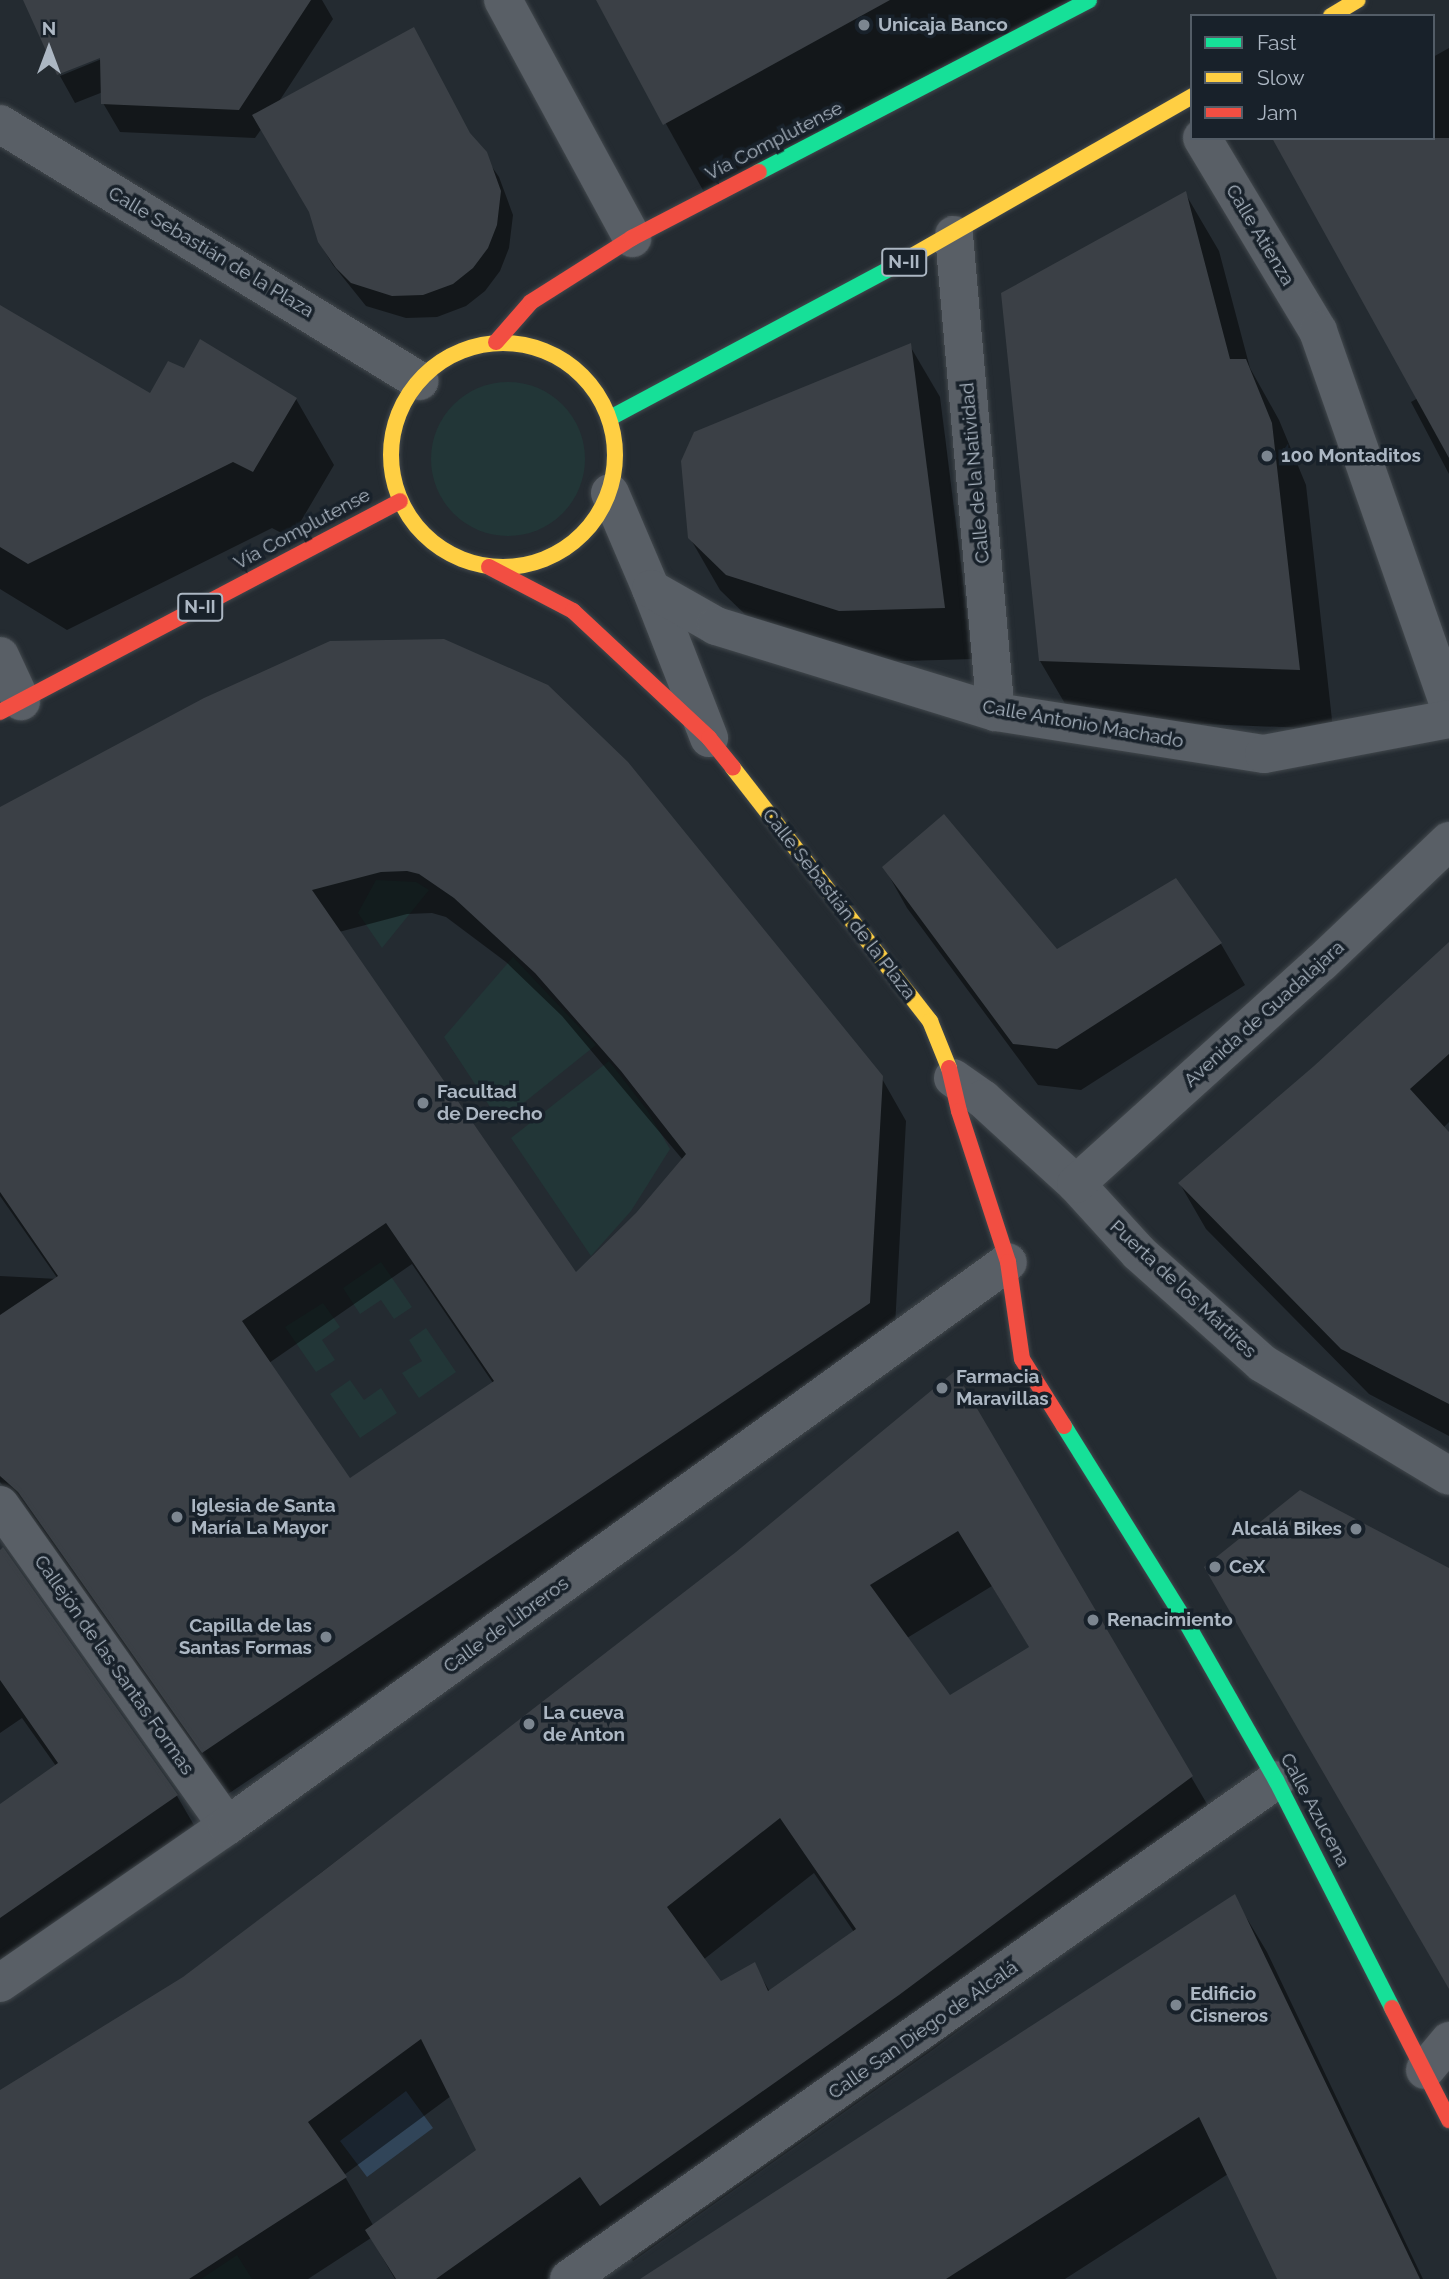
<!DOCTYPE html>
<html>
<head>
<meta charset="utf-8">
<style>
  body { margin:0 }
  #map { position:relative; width:1449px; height:2279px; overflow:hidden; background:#242b31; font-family:Raleway,sans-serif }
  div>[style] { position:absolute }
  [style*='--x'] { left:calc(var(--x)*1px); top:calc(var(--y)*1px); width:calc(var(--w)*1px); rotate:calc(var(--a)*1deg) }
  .green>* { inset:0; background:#223637 }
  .round { border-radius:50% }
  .water>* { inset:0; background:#314559 }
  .shadow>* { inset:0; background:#0007 }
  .building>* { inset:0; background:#3b4046 }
  .roads { filter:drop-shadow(0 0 2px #42484d) drop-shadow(0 0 2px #42484d) }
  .street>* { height:38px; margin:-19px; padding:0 19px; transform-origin:19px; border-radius:19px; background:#595f66 }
  .fast>* { height:16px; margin:-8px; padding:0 8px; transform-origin:8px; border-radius:8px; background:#16e098 }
  .slow>* { height:16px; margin:-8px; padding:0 8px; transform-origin:8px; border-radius:8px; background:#ffcf43 }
  .slow>.ring { margin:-8px; padding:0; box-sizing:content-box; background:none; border:16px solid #ffcf43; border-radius:50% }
  .jam>* { height:16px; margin:-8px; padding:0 8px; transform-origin:8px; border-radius:8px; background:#f24e42 }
  .dots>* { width:19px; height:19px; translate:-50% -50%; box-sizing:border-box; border:4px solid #18212a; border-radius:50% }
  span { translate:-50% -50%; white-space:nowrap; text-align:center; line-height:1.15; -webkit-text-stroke:7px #18212a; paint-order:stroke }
  .shield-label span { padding:2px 5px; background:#18212a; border:2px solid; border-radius:5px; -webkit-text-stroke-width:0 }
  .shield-label { font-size:18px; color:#acb7c3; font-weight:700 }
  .poi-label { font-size:19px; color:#acb7c3; font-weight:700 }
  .left { translate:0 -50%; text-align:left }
  .right { translate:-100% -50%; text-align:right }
  .street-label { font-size:19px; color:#acb7c3 }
  .legend { position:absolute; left:1190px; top:14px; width:245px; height:126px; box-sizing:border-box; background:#18212a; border:2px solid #535d67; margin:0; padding:9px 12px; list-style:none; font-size:21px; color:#acb7c3 }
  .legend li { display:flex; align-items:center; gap:14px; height:35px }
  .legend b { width:35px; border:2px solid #535d67 }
  .north { position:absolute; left:14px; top:14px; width:70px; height:70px; -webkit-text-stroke:5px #18212a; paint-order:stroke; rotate:0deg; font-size:19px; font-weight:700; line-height:28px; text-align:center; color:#acb7c3 }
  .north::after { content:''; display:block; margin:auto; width:24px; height:32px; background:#acb7c3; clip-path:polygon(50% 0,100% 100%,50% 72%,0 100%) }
</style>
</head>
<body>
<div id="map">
  <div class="green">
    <i class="round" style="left:431px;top:382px;width:154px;height:154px"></i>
    <i style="clip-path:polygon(376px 880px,416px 882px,429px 890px,382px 948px,358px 913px)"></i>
    <i style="clip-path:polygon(513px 957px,596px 1045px,500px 1122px,444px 1037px)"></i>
    <i style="clip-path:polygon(609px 1061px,647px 1110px,670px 1149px,631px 1211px,591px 1256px,511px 1138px)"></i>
    <i style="clip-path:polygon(381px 1262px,412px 1307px,394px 1319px,381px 1300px,360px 1314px,343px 1288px)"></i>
    <i style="clip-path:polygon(323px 1303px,340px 1327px,322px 1340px,335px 1360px,316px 1372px,285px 1327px)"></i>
    <i style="clip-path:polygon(426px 1328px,456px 1372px,419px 1398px,402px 1373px,422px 1361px,409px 1340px)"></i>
    <i style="clip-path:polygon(350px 1380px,364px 1400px,381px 1388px,397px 1413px,360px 1438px,330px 1394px)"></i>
    <i style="clip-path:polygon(237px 2255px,252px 2279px,201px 2279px)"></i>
  </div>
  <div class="water">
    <i style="clip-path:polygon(406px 2091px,433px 2128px,367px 2177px,340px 2141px)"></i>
  </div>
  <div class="shadow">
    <i style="clip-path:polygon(25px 0,322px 0,333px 19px,278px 103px,472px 138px,499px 177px,513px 215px,509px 248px,500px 271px,485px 291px,466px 306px,437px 317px,406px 318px,366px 306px,333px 265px,319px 242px,311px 212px,262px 128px,255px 138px,120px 132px,103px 103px,103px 92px,75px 103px,60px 76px,109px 56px)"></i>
    <i style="clip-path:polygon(597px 0,1078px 0,709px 201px)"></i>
    <i style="clip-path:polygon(1449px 48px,1449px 474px,1411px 402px,1418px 398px,1433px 138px,1433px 57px)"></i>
    <i style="clip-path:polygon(1185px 193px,1219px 251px,1250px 368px,1279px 420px,1306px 485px,1333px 729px,1074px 719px,1040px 661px)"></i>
    <i style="clip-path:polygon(0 307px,150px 395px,184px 371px,296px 399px,334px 465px,291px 538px,272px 528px,67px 630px,0 589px)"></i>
    <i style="clip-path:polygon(910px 346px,940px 397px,973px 659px,870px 662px,757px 626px,720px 590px,690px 538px)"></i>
    <i style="clip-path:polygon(evenodd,626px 763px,881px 1077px,906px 1121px,894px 1346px,228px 1794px,0 1482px,0 1276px,58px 1279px,0 1196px,0 809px,626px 763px,432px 913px,446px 917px,506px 962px,562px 1016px,683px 1160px,637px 1214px,576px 1275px,339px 932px,407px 914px,432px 913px,626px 763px,412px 1264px,493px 1383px,349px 1480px,269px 1363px,412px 1264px)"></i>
    <i style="clip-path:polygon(884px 867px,1056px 951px,1176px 880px,1221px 944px,1245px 985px,1081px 1090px,1038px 1085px,907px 908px)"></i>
    <i style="clip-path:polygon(1449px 944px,1449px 1122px,1443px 1128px,1449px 1135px,1449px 1436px,1369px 1394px,1206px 1229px,1180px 1184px,1315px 1067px)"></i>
    <i style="clip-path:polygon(evenodd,955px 1374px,1224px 1833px,931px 2051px,633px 2261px,613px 2232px,547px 2279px,395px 2279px,371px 2238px,308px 2279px,0 2279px,0 2092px,184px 1978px,737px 1553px,955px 1374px,992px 1586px,1030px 1648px,950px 1697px,907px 1638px,992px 1586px,955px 1374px,814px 1873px,854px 1932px,770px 1992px,754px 1965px,721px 1984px,703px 1960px,814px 1873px,955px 1374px,451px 2096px,478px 2150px,373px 2225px,344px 2175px,451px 2096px)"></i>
    <i style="clip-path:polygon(3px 1550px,177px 1796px,205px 1844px,0 1985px,0 1806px,56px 1766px,22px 1718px,0 1733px,0 1552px)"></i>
    <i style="clip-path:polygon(1234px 1897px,1267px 1952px,1423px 2279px,1279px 2279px,1228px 2174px,1065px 2279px,643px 2279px)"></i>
  </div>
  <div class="building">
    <i style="clip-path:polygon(23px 0,311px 0,239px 110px,101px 104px,100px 58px,57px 75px)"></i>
    <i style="clip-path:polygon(596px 0,890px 0,663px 125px)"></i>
    <i style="clip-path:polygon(414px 27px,470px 133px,487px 152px,501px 191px,497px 225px,488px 248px,473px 268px,453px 284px,423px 295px,392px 296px,351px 283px,336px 268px,318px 242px,309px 212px,252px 115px)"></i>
    <i style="clip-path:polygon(1272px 138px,1449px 138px,1449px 458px)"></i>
    <i style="clip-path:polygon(1186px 191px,1230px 359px,1246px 359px,1272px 423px,1300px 670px,1039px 661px,1001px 293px)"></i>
    <i style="clip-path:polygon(0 305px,150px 393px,168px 361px,184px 368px,200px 339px,297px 398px,253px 472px,233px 462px,28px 564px,0 547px)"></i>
    <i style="clip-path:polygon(911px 343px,945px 608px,839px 611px,726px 575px,688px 538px,681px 461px,694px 432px)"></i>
    <i style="clip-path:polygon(evenodd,444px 639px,548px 685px,628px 762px,883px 1076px,870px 1303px,202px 1753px,18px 1492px,0 1476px,0 1315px,58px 1276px,0 1192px,0 807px,204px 698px,330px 641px,444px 639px,407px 871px,419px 874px,454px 898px,535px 973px,621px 1071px,686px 1154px,636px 1213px,576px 1272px,312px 890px,381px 872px,407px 871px,444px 639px,386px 1223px,494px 1381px,350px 1478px,242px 1321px,386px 1223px)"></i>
    <i style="clip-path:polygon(944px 814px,1057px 949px,1176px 878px,1222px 943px,1057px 1049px,1013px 1044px,882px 867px)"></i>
    <i style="clip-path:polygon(1449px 942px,1449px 1054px,1410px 1089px,1449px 1132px,1449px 1404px,1341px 1349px,1178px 1183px,1314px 1066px)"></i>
    <i style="clip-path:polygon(evenodd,955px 1371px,1193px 1776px,899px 1995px,600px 2206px,580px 2177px,436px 2279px,396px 2279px,365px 2230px,476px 2150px,421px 2039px,308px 2122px,347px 2177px,189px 2279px,0 2279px,0 2090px,183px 1977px,322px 1872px,736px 1552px,955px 1371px,958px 1531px,1029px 1647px,950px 1695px,870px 1585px,958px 1531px,955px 1371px,780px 1818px,856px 1929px,768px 1991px,755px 1962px,721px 1981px,667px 1907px,780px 1818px)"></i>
    <i style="clip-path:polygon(1300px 1490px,1449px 1568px,1449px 1989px,1204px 1567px)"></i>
    <i style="clip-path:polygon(3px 1547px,178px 1795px,0 1918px,0 1804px,58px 1763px,0 1680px,0 1550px)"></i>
    <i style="clip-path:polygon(1235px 1894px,1420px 2279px,1277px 2279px,1199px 2117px,946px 2279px,640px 2279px)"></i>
  </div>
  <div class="roads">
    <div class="street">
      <i style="--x:503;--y:0;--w:271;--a:61.5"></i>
      <i style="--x:0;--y:124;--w:492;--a:31.5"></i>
      <i style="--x:1202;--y:138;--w:225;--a:59"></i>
      <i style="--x:1318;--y:331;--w:397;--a:70.7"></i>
      <i style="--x:954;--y:235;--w:479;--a:85"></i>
      <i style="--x:610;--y:493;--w:104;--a:66.9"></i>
      <i style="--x:651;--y:589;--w:160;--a:68.7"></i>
      <i style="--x:651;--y:589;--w:75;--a:29.6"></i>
      <i style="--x:716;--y:626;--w:293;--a:17.1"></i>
      <i style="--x:996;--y:712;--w:271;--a:8.9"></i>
      <i style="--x:1264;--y:754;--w:188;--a:-10.7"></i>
      <i style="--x:0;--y:656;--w:50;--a:65"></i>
      <i style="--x:953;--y:1078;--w:37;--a:35"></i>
      <i style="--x:983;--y:1099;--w:126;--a:42.4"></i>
      <i style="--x:1076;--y:1184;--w:93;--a:47.6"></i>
      <i style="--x:1139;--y:1253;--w:165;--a:41.8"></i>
      <i style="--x:1262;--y:1363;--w:218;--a:31.1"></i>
      <i style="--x:1076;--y:1184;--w:330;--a:-42.1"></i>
      <i style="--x:1321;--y:963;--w:177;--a:-43.6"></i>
      <i style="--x:0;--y:1505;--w:393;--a:54.7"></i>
      <i style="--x:0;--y:1983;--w:276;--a:-34.7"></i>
      <i style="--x:227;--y:1826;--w:963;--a:-35.83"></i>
      <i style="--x:1425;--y:2070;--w:38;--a:-50"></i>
      <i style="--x:569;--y:2279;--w:865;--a:-35.21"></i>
    </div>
    <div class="fast">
      <i style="--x:759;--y:172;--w:372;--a:-27.5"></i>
      <i style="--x:610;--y:418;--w:319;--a:-28.1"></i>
      <i style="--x:1064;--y:1426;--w:225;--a:58.1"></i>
      <i style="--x:1183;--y:1617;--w:188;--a:60.3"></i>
      <i style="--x:1276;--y:1780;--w:256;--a:63"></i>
    </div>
    <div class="slow">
      <i style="--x:1331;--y:16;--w:31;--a:-31"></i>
      <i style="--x:891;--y:268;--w:347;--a:-29.7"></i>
      <i class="ring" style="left:391px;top:343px;width:208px;height:208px"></i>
      <i style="--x:733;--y:768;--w:321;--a:52.1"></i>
      <i style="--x:930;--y:1021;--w:51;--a:68"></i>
    </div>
    <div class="jam">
      <i style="--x:496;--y:342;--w:53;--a:-48.8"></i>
      <i style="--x:531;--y:302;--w:120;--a:-32.4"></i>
      <i style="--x:632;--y:238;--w:143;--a:-27.5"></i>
      <i style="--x:489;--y:567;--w:95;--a:27.6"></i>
      <i style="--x:573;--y:611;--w:186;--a:43"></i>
      <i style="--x:709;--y:738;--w:38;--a:51"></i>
      <i style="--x:0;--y:712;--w:452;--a:-27.8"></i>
      <i style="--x:949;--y:1068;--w:44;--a:76.9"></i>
      <i style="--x:959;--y:1111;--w:159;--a:72"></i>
      <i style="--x:1008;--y:1262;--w:98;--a:81.8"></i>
      <i style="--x:1022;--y:1359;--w:79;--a:57.9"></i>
      <i style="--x:1392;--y:2008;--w:126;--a:63"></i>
    </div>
  </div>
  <div class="dots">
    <i style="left:864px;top:25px;background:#7c8690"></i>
    <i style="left:1267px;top:456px;background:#7c8690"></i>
    <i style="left:423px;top:1103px;background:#7c8690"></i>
    <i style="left:942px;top:1388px;background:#7c8690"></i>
    <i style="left:177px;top:1517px;background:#7c8690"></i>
    <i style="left:1356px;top:1529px;background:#7c8690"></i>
    <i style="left:1215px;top:1567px;background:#7c8690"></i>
    <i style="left:1093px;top:1620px;background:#7c8690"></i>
    <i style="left:326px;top:1637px;background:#7c8690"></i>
    <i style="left:529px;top:1724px;background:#7c8690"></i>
    <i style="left:1176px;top:2005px;background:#7c8690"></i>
  </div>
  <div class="shield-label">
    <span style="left:904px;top:262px">N-II</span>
    <span style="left:200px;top:607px">N-II</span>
  </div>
  <div class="poi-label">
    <span class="left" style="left:878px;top:25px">Unicaja Banco</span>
    <span class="left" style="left:1281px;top:456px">100 Montaditos</span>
    <span class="left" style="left:437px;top:1103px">Facultad<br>de Derecho</span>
    <span class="left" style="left:956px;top:1388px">Farmacia<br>Maravillas</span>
    <span class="left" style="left:191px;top:1517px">Iglesia de Santa<br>María La Mayor</span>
    <span class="right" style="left:1342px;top:1529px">Alcalá Bikes</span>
    <span class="left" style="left:1229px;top:1567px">CeX</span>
    <span class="left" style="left:1107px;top:1620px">Renacimiento</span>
    <span class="right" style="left:312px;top:1637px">Capilla de las<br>Santas Formas</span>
    <span class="left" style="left:543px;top:1724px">La cueva<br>de Anton</span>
    <span class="left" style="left:1190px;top:2005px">Edificio<br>Cisneros</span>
  </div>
  <div class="street-label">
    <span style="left:774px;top:141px;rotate:-27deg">Vía Complutense</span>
    <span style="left:1260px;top:235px;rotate:59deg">Calle Atienza</span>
    <span style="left:211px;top:252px;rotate:31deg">Calle Sebastián de la Plaza</span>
    <span style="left:975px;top:473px;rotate:-95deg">Calle de la Natividad</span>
    <span style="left:302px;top:529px;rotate:-28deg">Vía Complutense</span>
    <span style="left:1083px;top:724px;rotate:10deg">Calle Antonio Machado</span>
    <span style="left:839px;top:904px;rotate:52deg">Calle Sebastián de la Plaza</span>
    <span style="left:1264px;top:1014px;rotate:-42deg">Avenida de Guadalajara</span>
    <span style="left:1183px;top:1289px;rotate:43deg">Puerta de los Mártires</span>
    <span style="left:506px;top:1625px;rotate:-36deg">Calle de Libreros</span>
    <span style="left:114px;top:1665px;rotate:55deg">Callejón de las Santas Formas</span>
    <span style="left:1315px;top:1810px;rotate:62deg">Calle Azucena</span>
    <span style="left:923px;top:2030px;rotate:-35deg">Calle San Diego de Alcalá</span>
  </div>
  <ul class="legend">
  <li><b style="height:9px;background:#16e098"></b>Fast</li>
  <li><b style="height:9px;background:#ffcf43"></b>Slow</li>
  <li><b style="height:9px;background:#f24e42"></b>Jam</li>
  </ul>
  <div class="north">N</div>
</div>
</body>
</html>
